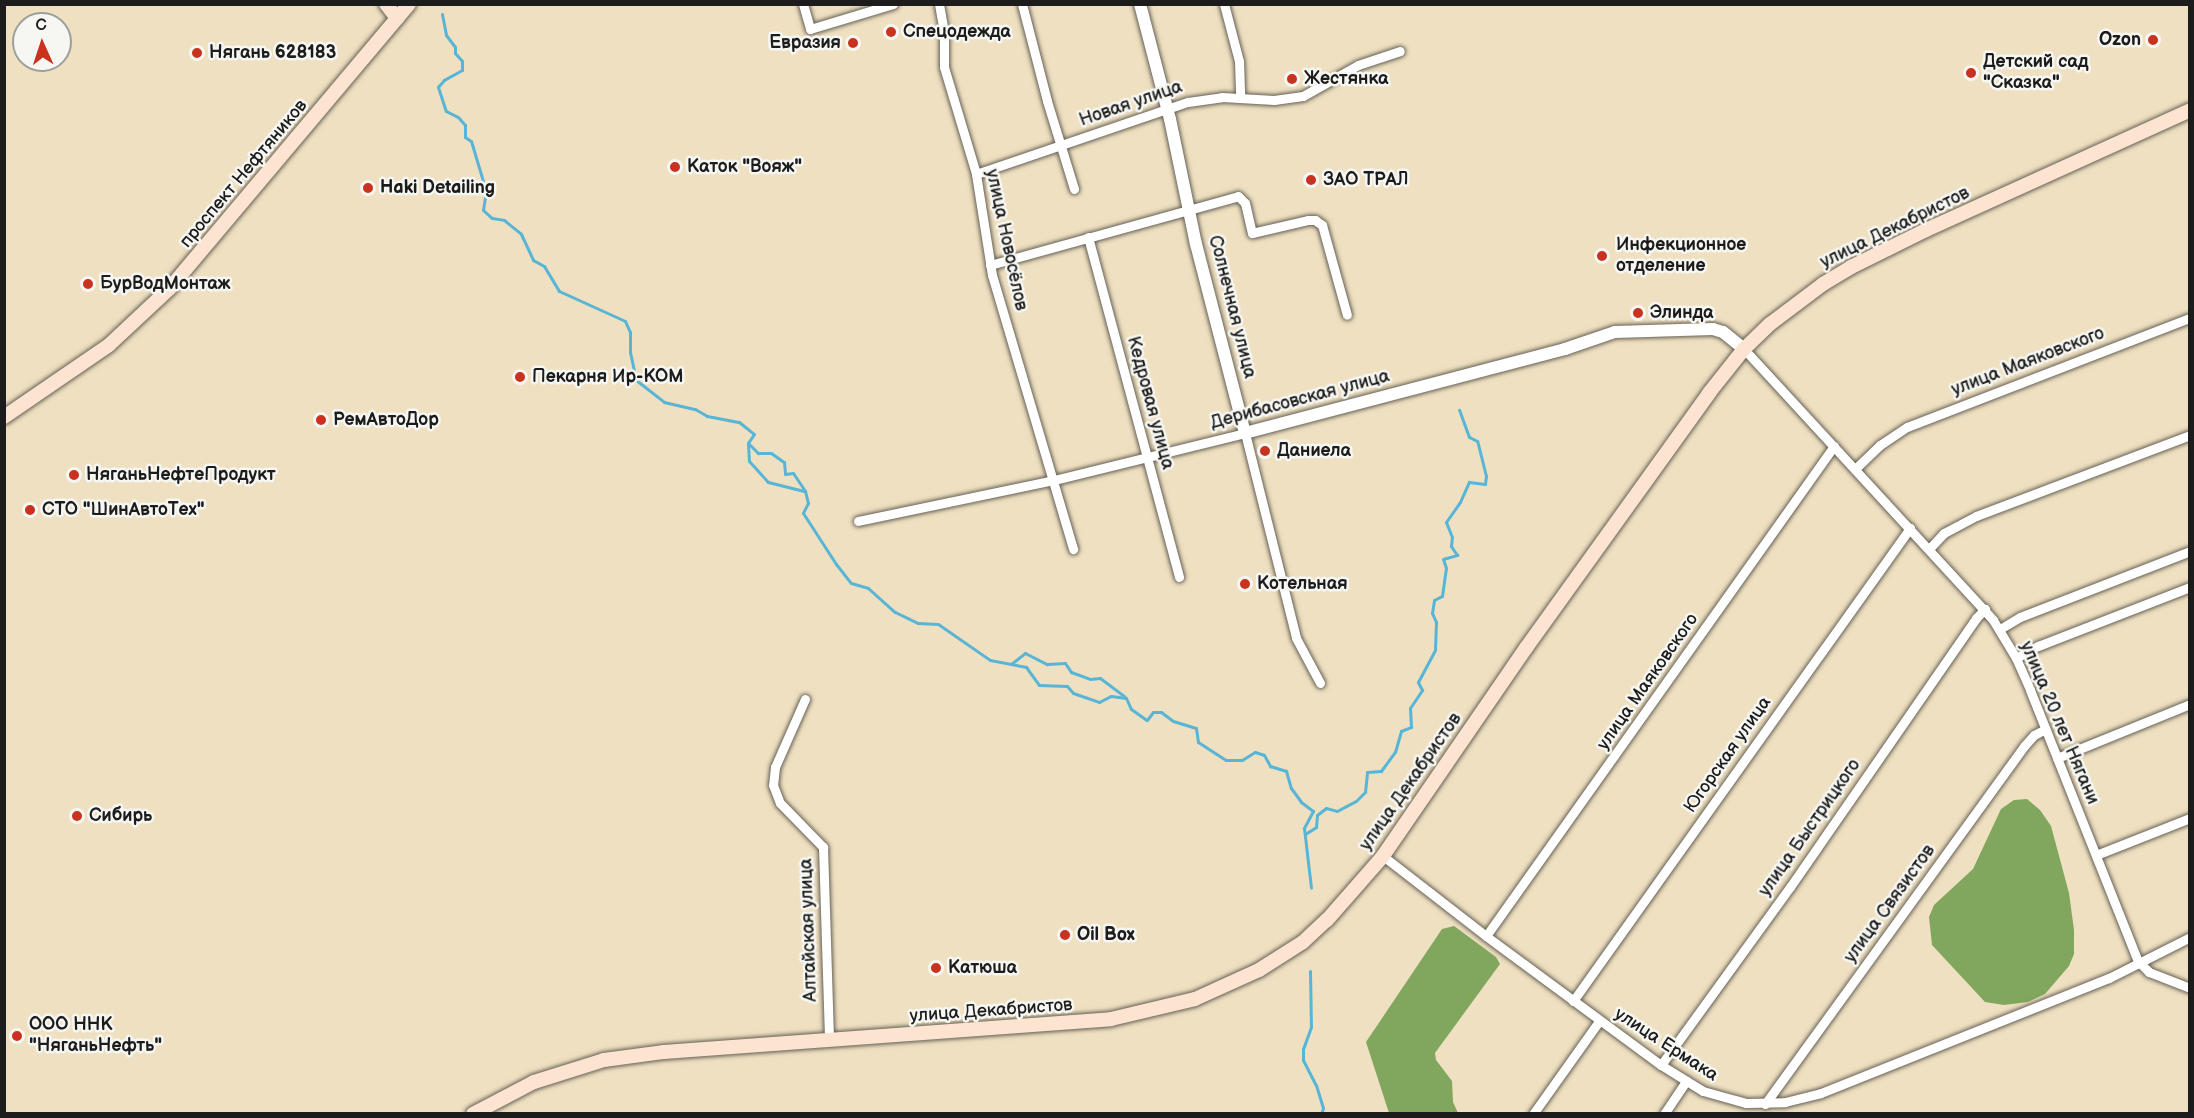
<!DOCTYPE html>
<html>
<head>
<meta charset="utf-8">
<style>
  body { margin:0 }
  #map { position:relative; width:2194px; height:1118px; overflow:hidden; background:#efe0c1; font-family:"Balsamiq Sans",sans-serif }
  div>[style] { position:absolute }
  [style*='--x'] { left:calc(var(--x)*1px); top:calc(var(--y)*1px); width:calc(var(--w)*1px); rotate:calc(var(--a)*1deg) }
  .forest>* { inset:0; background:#80a75d }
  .stream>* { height:3px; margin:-1.5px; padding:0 1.5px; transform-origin:1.5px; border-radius:1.5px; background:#58b5d6 }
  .roads { filter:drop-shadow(0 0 2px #666156) drop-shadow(0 0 2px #666156) }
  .minor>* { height:9px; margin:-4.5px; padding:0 4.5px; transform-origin:4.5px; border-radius:4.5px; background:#fff }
  .tertiary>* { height:12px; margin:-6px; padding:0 6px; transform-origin:6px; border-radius:6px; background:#fff }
  .secondary>* { height:14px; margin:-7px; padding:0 7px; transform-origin:7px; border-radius:7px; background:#fde4d1 }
  .dots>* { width:16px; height:16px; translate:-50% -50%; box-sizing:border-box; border:3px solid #f6f6f2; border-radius:50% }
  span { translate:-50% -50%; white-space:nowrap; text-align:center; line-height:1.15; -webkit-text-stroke:5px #f6f6f2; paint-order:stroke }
  .poi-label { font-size:18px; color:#1c1c1c; font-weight:700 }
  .left { translate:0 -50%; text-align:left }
  .right { translate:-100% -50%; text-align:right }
  .street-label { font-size:18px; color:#1c1c1c }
  .frame { position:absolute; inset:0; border:6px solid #1c1c1c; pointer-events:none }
  .north { position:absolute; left:12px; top:12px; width:60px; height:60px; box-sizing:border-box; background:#f6f6f2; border:2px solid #9f9f9c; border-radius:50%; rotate:357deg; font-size:16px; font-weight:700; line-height:24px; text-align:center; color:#1c1c1c }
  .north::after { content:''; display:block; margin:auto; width:21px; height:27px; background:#c8321e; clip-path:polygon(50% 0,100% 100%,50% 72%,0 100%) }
</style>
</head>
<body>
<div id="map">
  <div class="forest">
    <i style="clip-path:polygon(2027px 799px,2040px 810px,2051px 826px,2069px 893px,2074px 930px,2074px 954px,2069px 966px,2045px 994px,2028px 1002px,2004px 1005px,1985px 1002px,1932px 945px,1929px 917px,1934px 905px,1973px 869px,2001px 809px,2014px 800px)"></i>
    <i style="clip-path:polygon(1454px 926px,1496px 957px,1500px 964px,1435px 1053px,1436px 1060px,1452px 1081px,1453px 1102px,1458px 1113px,1389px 1113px,1366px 1042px,1442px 929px)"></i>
  </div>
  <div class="stream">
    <i style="--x:442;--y:14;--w:21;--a:79"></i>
    <i style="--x:446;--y:35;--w:15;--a:53"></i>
    <i style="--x:455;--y:47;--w:6;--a:90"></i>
    <i style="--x:455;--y:53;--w:11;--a:49"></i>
    <i style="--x:462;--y:61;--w:9;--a:90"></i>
    <i style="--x:462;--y:70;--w:21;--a:151"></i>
    <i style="--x:444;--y:80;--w:9;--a:131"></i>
    <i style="--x:438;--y:87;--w:25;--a:72"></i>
    <i style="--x:446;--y:111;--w:13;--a:27"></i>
    <i style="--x:458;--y:117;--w:11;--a:49"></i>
    <i style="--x:465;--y:125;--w:12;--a:90"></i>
    <i style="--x:465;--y:137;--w:7;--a:34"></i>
    <i style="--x:471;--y:141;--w:52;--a:73.3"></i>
    <i style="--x:486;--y:191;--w:19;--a:99"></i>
    <i style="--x:483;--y:210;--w:12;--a:42"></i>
    <i style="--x:492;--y:218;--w:12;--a:9"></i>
    <i style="--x:504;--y:220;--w:22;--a:39"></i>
    <i style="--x:521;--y:234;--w:29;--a:65"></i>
    <i style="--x:533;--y:260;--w:13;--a:29"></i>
    <i style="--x:544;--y:266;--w:29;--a:59"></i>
    <i style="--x:559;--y:291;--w:72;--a:24.4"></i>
    <i style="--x:625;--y:321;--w:12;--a:66"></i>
    <i style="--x:630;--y:332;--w:20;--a:90"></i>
    <i style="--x:630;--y:352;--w:29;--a:78"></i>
    <i style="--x:636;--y:380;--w:36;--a:38"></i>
    <i style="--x:664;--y:402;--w:32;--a:13"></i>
    <i style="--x:695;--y:409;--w:14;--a:30"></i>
    <i style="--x:707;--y:416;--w:33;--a:11"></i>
    <i style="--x:739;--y:422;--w:19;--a:39"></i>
    <i style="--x:754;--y:434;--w:11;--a:124"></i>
    <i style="--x:748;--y:443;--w:18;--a:87"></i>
    <i style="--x:749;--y:461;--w:28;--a:48"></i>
    <i style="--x:768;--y:482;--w:38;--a:14"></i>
    <i style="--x:805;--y:491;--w:12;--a:76"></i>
    <i style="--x:808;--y:503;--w:11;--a:117"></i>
    <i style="--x:803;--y:513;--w:61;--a:57.1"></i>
    <i style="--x:836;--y:564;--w:24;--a:52"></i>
    <i style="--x:851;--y:583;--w:18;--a:16"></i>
    <i style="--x:868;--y:588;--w:36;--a:42"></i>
    <i style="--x:895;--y:612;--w:25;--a:26"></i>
    <i style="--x:918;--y:623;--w:20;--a:3"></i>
    <i style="--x:938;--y:624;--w:63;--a:34.7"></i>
    <i style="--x:990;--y:660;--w:37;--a:11"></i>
    <i style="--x:1026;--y:667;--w:22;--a:54"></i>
    <i style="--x:1039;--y:685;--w:28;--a:2"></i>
    <i style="--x:1067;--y:686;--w:9;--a:49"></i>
    <i style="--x:1073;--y:693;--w:28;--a:19"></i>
    <i style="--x:1099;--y:702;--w:13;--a:-27"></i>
    <i style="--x:1111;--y:696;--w:15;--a:8"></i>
    <i style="--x:1126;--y:698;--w:12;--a:66"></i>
    <i style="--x:1131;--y:709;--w:19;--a:35"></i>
    <i style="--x:1147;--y:720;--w:10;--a:-53"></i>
    <i style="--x:1153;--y:712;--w:8;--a:0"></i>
    <i style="--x:1161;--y:712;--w:15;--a:37"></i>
    <i style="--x:1173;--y:721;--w:24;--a:17"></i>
    <i style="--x:1196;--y:728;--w:14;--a:82"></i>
    <i style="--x:1198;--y:742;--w:33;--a:33"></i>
    <i style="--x:1226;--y:760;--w:16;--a:0"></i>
    <i style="--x:1242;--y:760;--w:15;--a:-32"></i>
    <i style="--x:1255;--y:752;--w:9;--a:18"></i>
    <i style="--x:1264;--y:755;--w:13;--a:61"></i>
    <i style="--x:1270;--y:766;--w:17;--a:17"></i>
    <i style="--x:1286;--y:771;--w:18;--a:74"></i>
    <i style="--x:1291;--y:788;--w:17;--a:54"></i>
    <i style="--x:1301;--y:802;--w:15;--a:37"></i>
    <i style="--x:1313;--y:811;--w:19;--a:118"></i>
    <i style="--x:1304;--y:828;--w:60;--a:83.3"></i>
    <i style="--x:749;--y:444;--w:13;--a:45"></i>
    <i style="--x:758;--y:453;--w:13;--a:0"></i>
    <i style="--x:771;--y:453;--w:16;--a:35"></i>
    <i style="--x:784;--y:462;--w:12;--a:85"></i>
    <i style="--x:785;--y:474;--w:8;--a:-7"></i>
    <i style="--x:793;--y:473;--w:22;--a:56"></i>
    <i style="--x:1011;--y:664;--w:18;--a:-38"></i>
    <i style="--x:1025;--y:653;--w:25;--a:27"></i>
    <i style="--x:1047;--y:664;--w:18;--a:-3"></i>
    <i style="--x:1065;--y:663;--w:11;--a:56"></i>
    <i style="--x:1071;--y:672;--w:20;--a:20"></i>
    <i style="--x:1090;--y:679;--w:10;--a:-6"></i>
    <i style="--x:1100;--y:678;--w:31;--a:37"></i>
    <i style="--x:1305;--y:834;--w:13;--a:-32"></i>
    <i style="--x:1316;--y:827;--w:12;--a:-85"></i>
    <i style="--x:1317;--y:815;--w:11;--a:-38"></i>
    <i style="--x:1326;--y:808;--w:11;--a:15"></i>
    <i style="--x:1337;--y:811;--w:21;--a:-28"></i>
    <i style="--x:1356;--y:801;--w:13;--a:-45"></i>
    <i style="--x:1365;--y:792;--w:20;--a:-84"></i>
    <i style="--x:1367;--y:772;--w:14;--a:-4"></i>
    <i style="--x:1381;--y:771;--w:24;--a:-54"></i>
    <i style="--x:1395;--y:752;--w:22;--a:-74"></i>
    <i style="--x:1401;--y:731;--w:11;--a:-22"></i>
    <i style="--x:1411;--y:727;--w:19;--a:-93"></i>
    <i style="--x:1410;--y:708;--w:22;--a:-56"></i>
    <i style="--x:1422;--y:690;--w:9;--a:-117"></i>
    <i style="--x:1418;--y:682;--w:36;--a:-62"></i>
    <i style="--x:1435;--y:650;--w:28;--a:-88"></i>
    <i style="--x:1436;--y:622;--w:10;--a:-114"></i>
    <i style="--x:1432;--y:613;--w:13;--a:-81"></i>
    <i style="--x:1434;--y:600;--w:9;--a:-27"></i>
    <i style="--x:1442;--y:596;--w:28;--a:-82"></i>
    <i style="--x:1446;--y:568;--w:9;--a:-108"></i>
    <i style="--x:1443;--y:559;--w:15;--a:-16"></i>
    <i style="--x:1457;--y:555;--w:11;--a:-124"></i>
    <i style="--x:1451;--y:546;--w:9;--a:-84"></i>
    <i style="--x:1452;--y:537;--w:16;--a:-112"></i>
    <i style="--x:1446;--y:522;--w:24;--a:-55"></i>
    <i style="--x:1460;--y:502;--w:22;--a:-66"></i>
    <i style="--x:1469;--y:482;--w:16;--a:7"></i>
    <i style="--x:1485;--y:484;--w:8;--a:-83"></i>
    <i style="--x:1486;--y:476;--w:36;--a:-104"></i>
    <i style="--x:1477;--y:441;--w:9;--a:-153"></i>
    <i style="--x:1469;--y:437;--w:29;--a:-110"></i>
    <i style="--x:1310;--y:971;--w:56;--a:89"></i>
    <i style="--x:1311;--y:1027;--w:23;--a:110"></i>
    <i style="--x:1303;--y:1049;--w:11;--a:90"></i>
    <i style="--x:1303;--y:1060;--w:28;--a:63"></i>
    <i style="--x:1316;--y:1085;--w:24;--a:73"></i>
    <i style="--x:1323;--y:1108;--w:6;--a:108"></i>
  </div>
  <div class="roads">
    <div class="minor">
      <i style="--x:803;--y:4;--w:26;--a:74"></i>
      <i style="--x:810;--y:29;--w:87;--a:-16.8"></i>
      <i style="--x:939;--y:4;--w:27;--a:80"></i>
      <i style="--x:944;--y:31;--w:36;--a:90"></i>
      <i style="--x:944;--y:67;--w:112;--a:73.3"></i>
      <i style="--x:976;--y:174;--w:102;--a:81"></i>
      <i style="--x:992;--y:275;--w:286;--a:73.5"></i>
      <i style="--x:1022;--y:4;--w:100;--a:75.5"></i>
      <i style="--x:1047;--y:101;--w:92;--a:72.9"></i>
      <i style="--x:1224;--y:4;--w:59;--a:75.3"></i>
      <i style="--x:1239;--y:61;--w:37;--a:88"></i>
      <i style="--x:976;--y:174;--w:224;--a:-18.8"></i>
      <i style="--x:1188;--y:102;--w:34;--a:-8"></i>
      <i style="--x:1222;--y:97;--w:52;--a:3.3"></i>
      <i style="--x:1274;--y:100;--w:29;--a:-8"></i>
      <i style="--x:1303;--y:96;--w:63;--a:-29.4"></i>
      <i style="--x:1358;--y:65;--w:44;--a:-18.4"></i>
      <i style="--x:1088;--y:237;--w:352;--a:75"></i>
      <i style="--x:990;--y:265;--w:257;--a:-15.5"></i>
      <i style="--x:1238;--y:196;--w:10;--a:45"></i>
      <i style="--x:1245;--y:203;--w:31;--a:77"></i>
      <i style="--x:1252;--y:233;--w:57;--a:-13.1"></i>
      <i style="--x:1308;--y:220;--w:7;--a:0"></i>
      <i style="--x:1315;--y:220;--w:9;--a:36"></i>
      <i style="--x:1322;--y:225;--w:93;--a:74.5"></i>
      <i style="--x:1744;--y:349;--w:368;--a:47.4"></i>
      <i style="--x:1993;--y:620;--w:44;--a:58.8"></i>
      <i style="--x:2016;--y:658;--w:35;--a:66"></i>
      <i style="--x:2030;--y:690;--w:292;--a:68.3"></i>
      <i style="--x:2138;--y:961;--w:16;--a:45"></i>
      <i style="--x:2149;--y:972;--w:44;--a:21.3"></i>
      <i style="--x:1855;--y:469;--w:35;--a:-44"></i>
      <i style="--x:1880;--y:445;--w:32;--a:-34"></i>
      <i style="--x:1907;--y:427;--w:303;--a:-21.1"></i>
      <i style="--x:858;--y:521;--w:200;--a:-11.8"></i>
      <i style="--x:1054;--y:480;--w:197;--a:-13.8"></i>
      <i style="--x:1245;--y:433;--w:211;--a:76"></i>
      <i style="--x:1296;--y:638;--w:51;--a:61.9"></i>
      <i style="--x:1929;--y:549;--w:22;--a:-47"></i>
      <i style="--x:1944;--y:533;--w:36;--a:-28"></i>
      <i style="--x:1976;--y:516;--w:229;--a:-20.7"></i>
      <i style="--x:2000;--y:629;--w:23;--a:-31"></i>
      <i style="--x:2020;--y:617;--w:182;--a:-21.2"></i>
      <i style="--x:2016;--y:658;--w:25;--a:-29"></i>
      <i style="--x:2038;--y:646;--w:163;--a:-21.2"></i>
      <i style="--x:805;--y:699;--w:74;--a:113.8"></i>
      <i style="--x:775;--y:767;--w:18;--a:96"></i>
      <i style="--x:773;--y:785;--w:19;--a:69"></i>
      <i style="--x:780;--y:803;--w:62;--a:45.7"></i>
      <i style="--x:823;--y:847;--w:194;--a:88.2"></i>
      <i style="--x:2057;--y:758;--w:144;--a:-22.1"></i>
      <i style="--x:2096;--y:855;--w:101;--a:-21.5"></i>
      <i style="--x:1383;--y:856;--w:130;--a:37.8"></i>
      <i style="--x:1486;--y:936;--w:217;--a:36.4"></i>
      <i style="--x:1661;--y:1065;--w:49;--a:31.8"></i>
      <i style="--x:1703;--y:1091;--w:45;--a:15.6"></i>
      <i style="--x:1746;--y:1103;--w:39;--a:-1"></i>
      <i style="--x:1785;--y:1102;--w:37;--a:-14"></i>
      <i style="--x:1821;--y:1093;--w:310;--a:-21.8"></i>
      <i style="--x:2109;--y:978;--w:91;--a:-26.8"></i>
      <i style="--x:1486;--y:936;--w:601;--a:-54.62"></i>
      <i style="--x:1573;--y:1001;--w:581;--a:-54.53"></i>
      <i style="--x:1661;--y:1065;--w:220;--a:-54.1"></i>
      <i style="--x:1790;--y:887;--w:327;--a:-55.3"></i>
      <i style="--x:1976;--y:618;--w:13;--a:-45"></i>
      <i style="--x:1765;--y:1104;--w:443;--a:-54.1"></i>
      <i style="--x:2025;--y:745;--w:13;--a:-48"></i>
      <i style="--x:2034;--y:735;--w:13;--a:-27"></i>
      <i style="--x:1533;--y:1114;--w:114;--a:-54.6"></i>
      <i style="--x:1664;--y:1114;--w:40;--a:-56"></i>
    </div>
    <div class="tertiary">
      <i style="--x:1140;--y:4;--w:119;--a:75.4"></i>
      <i style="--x:1170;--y:119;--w:128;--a:78.3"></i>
      <i style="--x:1196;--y:244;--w:195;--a:75.5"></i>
      <i style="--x:1245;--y:433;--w:331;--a:-14.7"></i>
      <i style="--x:1565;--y:349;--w:53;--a:-18.8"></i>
      <i style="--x:1615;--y:332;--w:98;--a:-1.8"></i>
      <i style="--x:1713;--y:329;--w:10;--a:17"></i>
      <i style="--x:1723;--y:332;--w:27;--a:39"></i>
    </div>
    <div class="secondary">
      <i style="--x:386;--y:4;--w:18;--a:52"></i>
      <i style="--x:4;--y:417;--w:127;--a:-34.4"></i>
      <i style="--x:109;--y:345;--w:83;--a:-43.1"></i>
      <i style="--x:170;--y:288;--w:371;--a:-49.9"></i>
      <i style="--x:473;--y:1114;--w:69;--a:-27.7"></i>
      <i style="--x:534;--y:1082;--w:73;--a:-17.4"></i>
      <i style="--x:604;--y:1060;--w:61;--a:-7.6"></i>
      <i style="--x:664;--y:1052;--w:448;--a:-4.2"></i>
      <i style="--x:1111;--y:1019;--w:86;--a:-13.4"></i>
      <i style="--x:1195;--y:999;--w:70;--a:-24.4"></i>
      <i style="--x:1259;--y:970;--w:52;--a:-32.5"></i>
      <i style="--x:1303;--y:942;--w:33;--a:-43"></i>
      <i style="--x:1327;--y:920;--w:85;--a:-48.8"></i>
      <i style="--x:1383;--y:856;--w:252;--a:-55.5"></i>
      <i style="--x:1526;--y:648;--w:314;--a:-54.3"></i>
      <i style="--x:1709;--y:393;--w:56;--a:-51.5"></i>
      <i style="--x:1744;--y:349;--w:36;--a:-44"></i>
      <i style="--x:1770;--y:324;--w:66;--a:-37"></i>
      <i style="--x:1823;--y:284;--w:33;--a:-31"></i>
      <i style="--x:1851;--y:267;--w:84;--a:-26.3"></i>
      <i style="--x:1926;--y:230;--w:290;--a:-24.4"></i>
    </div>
  </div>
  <div class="dots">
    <i style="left:891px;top:32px;background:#c8321e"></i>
    <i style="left:2153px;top:40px;background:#c8321e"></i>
    <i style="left:853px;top:43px;background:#c8321e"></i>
    <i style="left:197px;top:53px;background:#c8321e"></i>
    <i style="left:1971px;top:73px;background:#c8321e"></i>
    <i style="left:1292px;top:79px;background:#c8321e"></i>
    <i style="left:675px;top:167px;background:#c8321e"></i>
    <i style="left:1311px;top:180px;background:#c8321e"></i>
    <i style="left:368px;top:188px;background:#c8321e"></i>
    <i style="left:1602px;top:256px;background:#c8321e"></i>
    <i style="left:88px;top:284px;background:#c8321e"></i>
    <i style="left:1638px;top:313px;background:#c8321e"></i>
    <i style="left:520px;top:377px;background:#c8321e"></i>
    <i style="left:321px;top:420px;background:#c8321e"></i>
    <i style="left:1265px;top:451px;background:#c8321e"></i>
    <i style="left:74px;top:475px;background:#c8321e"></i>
    <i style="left:30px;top:510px;background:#c8321e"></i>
    <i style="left:1245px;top:584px;background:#c8321e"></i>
    <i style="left:77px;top:816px;background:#c8321e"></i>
    <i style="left:1065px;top:935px;background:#c8321e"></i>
    <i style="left:936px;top:968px;background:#c8321e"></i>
    <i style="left:17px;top:1036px;background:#c8321e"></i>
  </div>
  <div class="poi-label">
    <span class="left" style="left:903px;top:32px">Спецодежда</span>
    <span class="right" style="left:2141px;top:40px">Ozon</span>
    <span class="right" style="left:841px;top:43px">Евразия</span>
    <span class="left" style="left:209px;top:53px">Нягань 628183</span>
    <span class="left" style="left:1983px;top:73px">Детский сад<br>"Сказка"</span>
    <span class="left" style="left:1304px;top:79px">Жестянка</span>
    <span class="left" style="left:687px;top:167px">Каток "Вояж"</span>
    <span class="left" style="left:1323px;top:180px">ЗАО ТРАЛ</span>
    <span class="left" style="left:380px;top:188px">Haki Detailing</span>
    <span class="left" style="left:1616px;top:256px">Инфекционное<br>отделение</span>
    <span class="left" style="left:100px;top:284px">БурВодМонтаж</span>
    <span class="left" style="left:1650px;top:313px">Элинда</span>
    <span class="left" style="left:532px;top:377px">Пекарня Ир-КОМ</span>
    <span class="left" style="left:333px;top:420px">РемАвтоДор</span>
    <span class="left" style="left:1277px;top:451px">Даниела</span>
    <span class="left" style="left:86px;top:475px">НяганьНефтеПродукт</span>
    <span class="left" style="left:42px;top:510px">СТО "ШинАвтоТех"</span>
    <span class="left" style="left:1257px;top:584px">Котельная</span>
    <span class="left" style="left:89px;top:816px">Сибирь</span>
    <span class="left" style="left:1077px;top:935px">Oil Box</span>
    <span class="left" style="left:948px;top:968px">Катюша</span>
    <span class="left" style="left:29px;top:1036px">ООО ННК<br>"НяганьНефть"</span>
  </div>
  <div class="street-label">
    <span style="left:1131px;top:104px;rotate:-19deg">Новая улица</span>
    <span style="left:244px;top:174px;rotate:-50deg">проспект Нефтяников</span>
    <span style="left:1895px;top:228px;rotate:-26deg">улица Декабристов</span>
    <span style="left:1006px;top:240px;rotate:78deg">улица Новосёлов</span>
    <span style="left:1232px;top:307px;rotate:76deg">Солнечная улица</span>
    <span style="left:2028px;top:362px;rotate:-21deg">улица Маяковского</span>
    <span style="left:1300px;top:400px;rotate:-15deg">Дерибасовская улица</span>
    <span style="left:1150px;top:403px;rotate:75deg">Кедровая улица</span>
    <span style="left:1648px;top:682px;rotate:-55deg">улица Маяковского</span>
    <span style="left:2059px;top:723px;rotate:67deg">улица 20 лет Нягани</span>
    <span style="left:1728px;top:755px;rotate:-55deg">Югорская улица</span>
    <span style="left:1411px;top:782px;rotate:-55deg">улица Декабристов</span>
    <span style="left:1810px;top:828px;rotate:-55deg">улица Быстрицкого</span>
    <span style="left:1890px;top:904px;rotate:-54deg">улица Связистов</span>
    <span style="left:809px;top:930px;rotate:-92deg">Алтайская улица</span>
    <span style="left:991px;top:1011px;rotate:-4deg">улица Декабристов</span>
    <span style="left:1666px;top:1045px;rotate:33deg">улица Ермака</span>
  </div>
  <div class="frame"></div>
  <div class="north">С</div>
</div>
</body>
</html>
